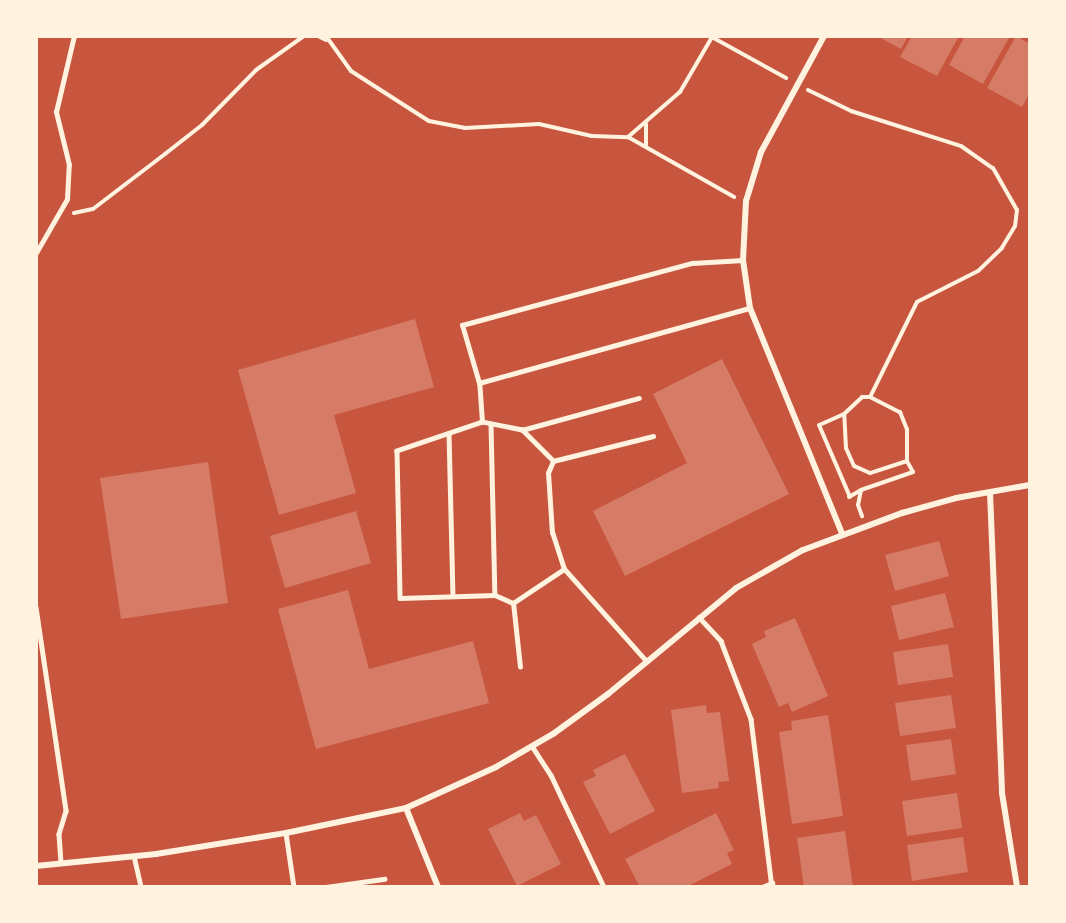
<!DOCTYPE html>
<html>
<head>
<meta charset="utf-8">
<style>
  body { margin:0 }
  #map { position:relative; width:1066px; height:923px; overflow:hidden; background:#c8553d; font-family:"Exo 2",sans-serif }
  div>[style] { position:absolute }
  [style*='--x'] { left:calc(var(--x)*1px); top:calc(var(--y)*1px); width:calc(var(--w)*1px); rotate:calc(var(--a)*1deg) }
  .building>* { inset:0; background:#d67c66 }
  .path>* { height:4px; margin:-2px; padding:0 2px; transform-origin:2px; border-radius:2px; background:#fff3e0 }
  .service>* { height:4.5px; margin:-2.25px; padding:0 2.25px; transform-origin:2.25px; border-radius:2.25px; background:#fff3e0 }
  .minor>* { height:6px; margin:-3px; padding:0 3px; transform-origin:3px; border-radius:3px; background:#fff3e0 }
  span { translate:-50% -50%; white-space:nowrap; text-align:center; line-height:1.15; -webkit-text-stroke:5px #fff3e0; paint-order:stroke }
  .frame { position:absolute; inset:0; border:38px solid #fff3e0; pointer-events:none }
</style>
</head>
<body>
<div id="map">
  <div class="building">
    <i style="clip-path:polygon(877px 36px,908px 36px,901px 49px)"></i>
    <i style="clip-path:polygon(912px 36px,959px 36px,937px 76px,900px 57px)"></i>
    <i style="clip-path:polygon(965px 36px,1010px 36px,983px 84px,949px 65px)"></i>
    <i style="clip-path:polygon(1016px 36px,1030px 44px,1030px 92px,1022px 107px,987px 88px)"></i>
    <i style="clip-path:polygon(415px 319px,434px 387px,334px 415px,356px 493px,279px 515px,238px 370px)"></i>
    <i style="clip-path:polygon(722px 359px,789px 494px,625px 576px,593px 511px,687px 463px,653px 394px)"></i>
    <i style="clip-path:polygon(208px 462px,228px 603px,121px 619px,100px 478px)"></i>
    <i style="clip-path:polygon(356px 511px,371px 563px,285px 588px,270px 536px)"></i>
    <i style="clip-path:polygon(939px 541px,949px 576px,895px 591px,885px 555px)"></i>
    <i style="clip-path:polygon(348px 590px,369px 669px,473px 641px,489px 703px,316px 749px,278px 609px)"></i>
    <i style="clip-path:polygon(945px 593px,954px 627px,899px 640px,891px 606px)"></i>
    <i style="clip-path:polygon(795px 618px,828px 696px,792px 712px,788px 703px,779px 707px,752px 644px,766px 637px,764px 631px)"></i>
    <i style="clip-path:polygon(948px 644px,953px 677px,898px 685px,893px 652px)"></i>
    <i style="clip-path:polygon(951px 695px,956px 728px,900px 736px,895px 703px)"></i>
    <i style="clip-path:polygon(706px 705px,707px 713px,720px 712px,729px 781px,718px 782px,719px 788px,682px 793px,671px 710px)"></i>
    <i style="clip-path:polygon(828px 715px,843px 816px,792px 824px,779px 732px,792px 730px,791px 721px)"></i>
    <i style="clip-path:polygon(951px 739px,956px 774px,911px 781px,906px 745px)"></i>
    <i style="clip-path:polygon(625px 754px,655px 811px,610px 834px,583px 782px,596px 776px,593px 770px)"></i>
    <i style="clip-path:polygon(957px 793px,962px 828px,907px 836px,902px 801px)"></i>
    <i style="clip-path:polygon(520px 813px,524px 821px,536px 815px,561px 864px,517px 886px,488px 829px)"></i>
    <i style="clip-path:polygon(716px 813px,734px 850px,727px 853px,732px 864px,686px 887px,640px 887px,625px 859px)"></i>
    <i style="clip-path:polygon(845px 831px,853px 887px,804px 887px,797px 838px)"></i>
    <i style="clip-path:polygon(963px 837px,968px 872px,912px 881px,907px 845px)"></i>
  </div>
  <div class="path">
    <i style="--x:318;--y:36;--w:9;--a:27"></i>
    <i style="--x:326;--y:36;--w:43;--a:54.5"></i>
    <i style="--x:351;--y:71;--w:93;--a:32.7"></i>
    <i style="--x:429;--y:121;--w:37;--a:11"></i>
    <i style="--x:465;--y:128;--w:74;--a:-3.1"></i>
    <i style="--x:539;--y:124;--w:54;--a:12.8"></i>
    <i style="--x:592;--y:136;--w:36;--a:2"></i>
    <i style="--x:628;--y:137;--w:122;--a:29.5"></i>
    <i style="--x:710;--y:36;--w:87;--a:28.9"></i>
    <i style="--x:808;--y:90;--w:48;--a:26"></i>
    <i style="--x:851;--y:111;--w:115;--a:17.7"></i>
    <i style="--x:961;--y:146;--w:39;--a:35"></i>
    <i style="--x:993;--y:168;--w:48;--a:60.3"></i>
    <i style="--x:1017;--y:210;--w:16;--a:97"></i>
    <i style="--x:1015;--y:226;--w:26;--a:121"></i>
    <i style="--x:1002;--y:248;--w:33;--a:136"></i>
    <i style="--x:978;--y:271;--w:68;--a:153.1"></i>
    <i style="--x:917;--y:302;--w:106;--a:116.3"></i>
    <i style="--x:646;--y:124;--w:21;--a:90"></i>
    <i style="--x:628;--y:137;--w:69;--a:-40.9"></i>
    <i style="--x:680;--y:92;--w:64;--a:-59.8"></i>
    <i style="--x:74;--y:213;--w:19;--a:-12"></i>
    <i style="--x:93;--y:209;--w:91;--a:-37.4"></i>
    <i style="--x:165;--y:154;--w:47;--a:-38.1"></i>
    <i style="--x:202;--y:125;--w:77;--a:-45.5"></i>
    <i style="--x:256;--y:70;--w:59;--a:-35.3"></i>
    <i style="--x:844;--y:414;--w:25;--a:-43"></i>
    <i style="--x:862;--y:397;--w:8;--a:0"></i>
    <i style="--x:870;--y:397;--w:34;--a:27"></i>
    <i style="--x:900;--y:412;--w:18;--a:68"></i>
    <i style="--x:907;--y:429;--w:32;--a:90"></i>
    <i style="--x:907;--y:461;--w:39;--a:162"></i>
    <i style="--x:870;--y:473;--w:17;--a:-156"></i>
    <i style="--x:854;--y:466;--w:20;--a:-114"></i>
    <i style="--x:846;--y:448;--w:34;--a:-93"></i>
    <i style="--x:844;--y:414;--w:27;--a:156"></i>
    <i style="--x:819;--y:425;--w:78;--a:66.7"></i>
    <i style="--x:861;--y:490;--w:55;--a:-19.1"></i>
    <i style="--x:913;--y:472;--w:13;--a:-119"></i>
    <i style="--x:849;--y:497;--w:14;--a:-30"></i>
    <i style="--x:861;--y:490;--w:15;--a:101"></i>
    <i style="--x:858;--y:505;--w:12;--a:70"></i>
  </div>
  <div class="service">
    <i style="--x:36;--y:253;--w:62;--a:-60.1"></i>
    <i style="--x:67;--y:199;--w:34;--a:-87"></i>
    <i style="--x:69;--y:165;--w:55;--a:-103.8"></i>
    <i style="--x:56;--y:112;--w:78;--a:-76.7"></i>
    <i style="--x:479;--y:383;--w:60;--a:-106.3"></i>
    <i style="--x:462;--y:325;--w:238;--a:-15.1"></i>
    <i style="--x:692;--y:263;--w:51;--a:-3.4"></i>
    <i style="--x:482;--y:422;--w:90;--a:161.2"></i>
    <i style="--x:397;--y:451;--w:147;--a:88.8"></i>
    <i style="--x:400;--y:598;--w:95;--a:-1.8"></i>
    <i style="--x:491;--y:424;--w:171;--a:88.7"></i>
    <i style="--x:495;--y:595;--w:20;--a:24"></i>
    <i style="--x:522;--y:430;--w:121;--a:-15.3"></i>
    <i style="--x:449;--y:433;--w:163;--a:88.6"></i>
    <i style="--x:553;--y:461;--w:44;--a:-135"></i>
    <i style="--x:522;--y:430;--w:41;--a:-168.7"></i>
    <i style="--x:482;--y:422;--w:39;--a:-94"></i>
    <i style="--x:479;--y:383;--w:281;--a:-15.5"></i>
    <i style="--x:36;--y:607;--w:206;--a:81.6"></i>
    <i style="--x:66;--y:811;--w:24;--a:107"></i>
    <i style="--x:59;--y:834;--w:29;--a:86"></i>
    <i style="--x:699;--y:617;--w:33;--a:47"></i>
    <i style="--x:721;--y:641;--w:84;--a:69"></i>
    <i style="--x:751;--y:719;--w:169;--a:82.9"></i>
    <i style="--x:646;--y:661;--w:123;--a:-131.7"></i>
    <i style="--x:564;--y:569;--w:38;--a:-108"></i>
    <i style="--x:552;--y:533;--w:60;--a:-93.8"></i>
    <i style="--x:548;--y:473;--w:13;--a:-67"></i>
    <i style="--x:553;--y:461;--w:103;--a:-14"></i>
    <i style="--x:520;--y:667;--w:64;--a:-96.2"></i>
    <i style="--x:513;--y:603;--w:61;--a:-33.7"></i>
    <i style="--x:532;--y:746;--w:35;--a:57"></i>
    <i style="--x:551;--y:775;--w:124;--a:64.7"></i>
    <i style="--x:286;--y:833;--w:55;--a:81.6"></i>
    <i style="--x:134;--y:856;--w:32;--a:77"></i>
    <i style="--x:326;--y:887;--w:59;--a:-7.9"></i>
    <i style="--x:762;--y:887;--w:11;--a:-22"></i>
  </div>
  <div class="minor">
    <i style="--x:824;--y:36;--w:132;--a:118.5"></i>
    <i style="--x:761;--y:152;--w:51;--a:107"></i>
    <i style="--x:746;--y:201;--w:59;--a:92.9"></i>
    <i style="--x:743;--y:260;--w:49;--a:81.7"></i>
    <i style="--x:750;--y:308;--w:243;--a:67.8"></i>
    <i style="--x:990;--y:492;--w:301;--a:87.7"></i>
    <i style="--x:1002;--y:793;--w:95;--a:80.9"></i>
    <i style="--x:406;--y:808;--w:85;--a:67.9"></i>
    <i style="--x:36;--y:866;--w:121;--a:-5.7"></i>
    <i style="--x:156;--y:854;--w:132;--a:-9.2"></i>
    <i style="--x:286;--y:833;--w:123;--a:-11.8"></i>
    <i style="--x:406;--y:808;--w:99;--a:-24.5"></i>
    <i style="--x:496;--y:767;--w:66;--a:-30.1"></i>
    <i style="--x:553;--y:734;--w:68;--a:-36"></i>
    <i style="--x:608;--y:694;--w:166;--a:-39.6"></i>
    <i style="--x:736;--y:588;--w:77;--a:-29.6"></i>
    <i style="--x:803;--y:550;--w:106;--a:-20.5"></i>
    <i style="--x:902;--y:513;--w:56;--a:-15.5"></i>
    <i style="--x:956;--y:498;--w:75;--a:-10"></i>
  </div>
  <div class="frame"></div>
</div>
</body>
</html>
